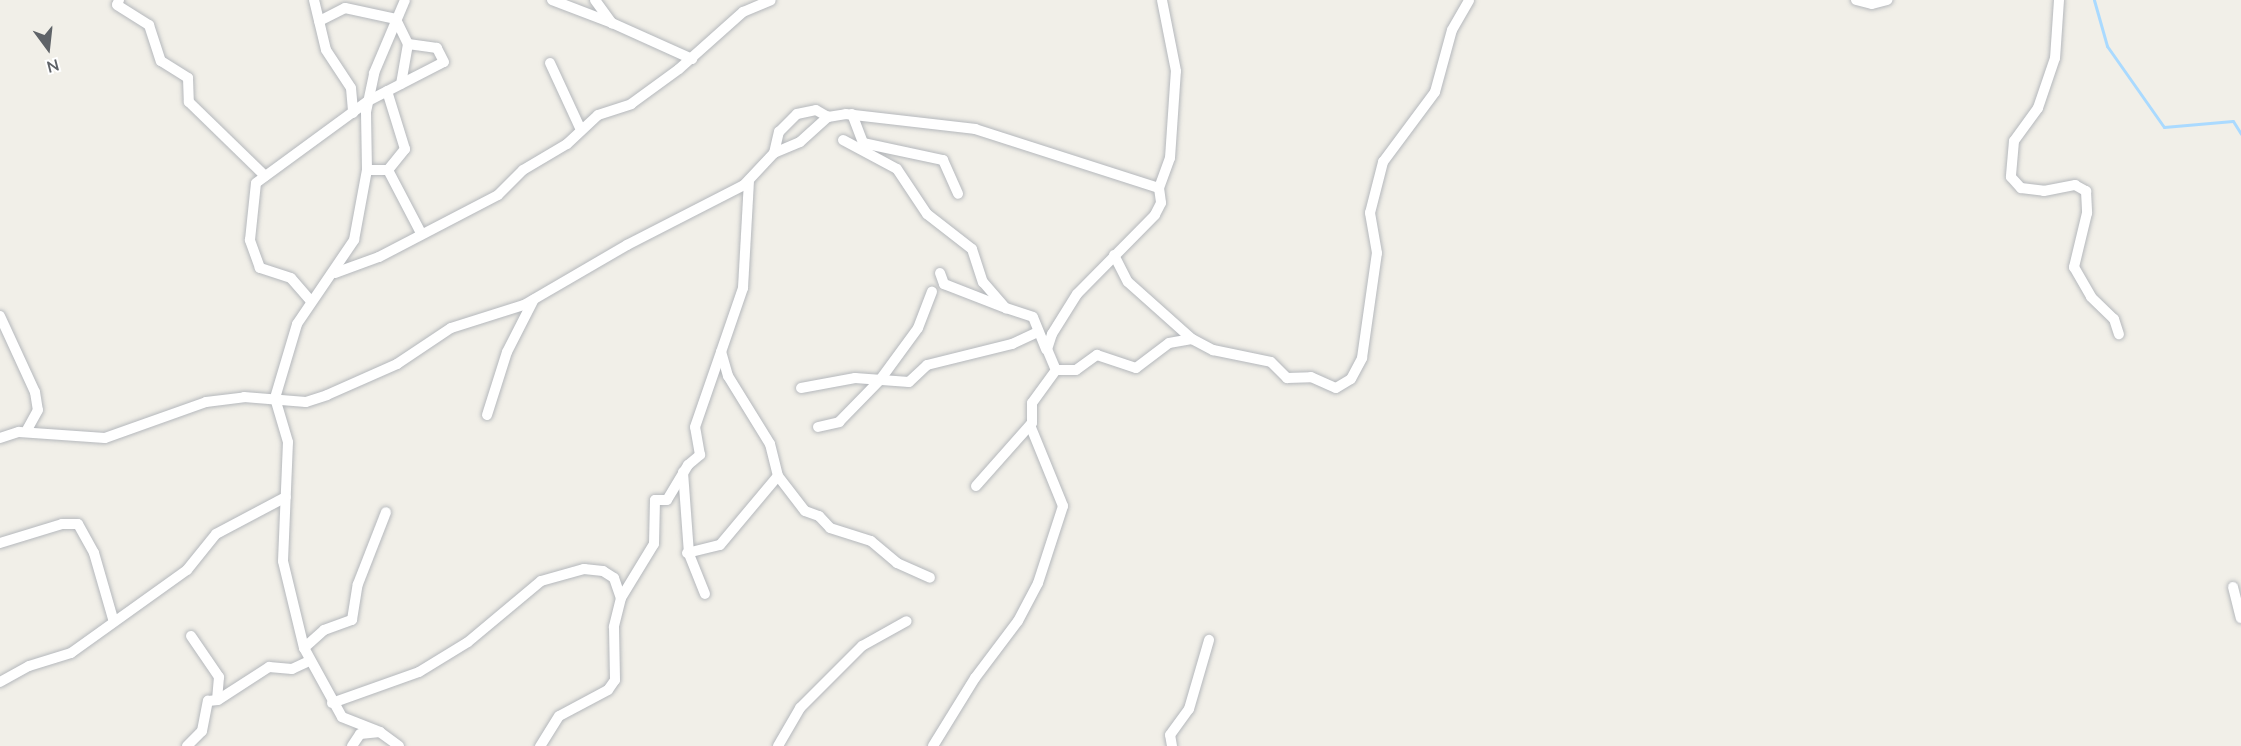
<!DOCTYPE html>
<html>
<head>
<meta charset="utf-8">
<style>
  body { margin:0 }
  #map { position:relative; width:2241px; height:746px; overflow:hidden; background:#f1efe8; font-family:"Nunito Sans",sans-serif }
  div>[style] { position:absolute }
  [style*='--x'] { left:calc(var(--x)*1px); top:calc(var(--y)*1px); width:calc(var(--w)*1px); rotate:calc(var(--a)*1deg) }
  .stream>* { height:3px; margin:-1.5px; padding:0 1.5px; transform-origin:1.5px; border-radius:1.5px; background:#aadaff }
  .roads { filter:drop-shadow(0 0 2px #b5b8bc) drop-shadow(0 0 2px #b5b8bc) }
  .street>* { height:10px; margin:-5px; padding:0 5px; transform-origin:5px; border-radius:5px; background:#fff }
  span { translate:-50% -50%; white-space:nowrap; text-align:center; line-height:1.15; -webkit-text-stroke:4.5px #fff; paint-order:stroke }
  .north { position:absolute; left:18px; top:18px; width:60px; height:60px; -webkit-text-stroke:4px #fff; paint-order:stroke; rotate:165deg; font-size:16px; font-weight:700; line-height:24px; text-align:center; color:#5f6368 }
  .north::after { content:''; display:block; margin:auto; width:21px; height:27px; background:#5f6368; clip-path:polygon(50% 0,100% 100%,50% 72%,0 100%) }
</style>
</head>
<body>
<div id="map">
  <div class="stream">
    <i style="--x:2094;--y:0;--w:48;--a:74.2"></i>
    <i style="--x:2107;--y:46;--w:99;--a:54.9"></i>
    <i style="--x:2164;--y:127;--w:69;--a:-5"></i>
    <i style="--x:2233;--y:121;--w:15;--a:58"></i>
  </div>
  <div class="roads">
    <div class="street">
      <i style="--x:119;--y:0;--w:5;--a:112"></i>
      <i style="--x:117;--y:5;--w:38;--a:32"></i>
      <i style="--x:149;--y:25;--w:38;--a:72"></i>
      <i style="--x:161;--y:61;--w:32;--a:32"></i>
      <i style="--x:188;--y:78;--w:24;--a:88"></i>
      <i style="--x:189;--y:102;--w:106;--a:44.2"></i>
      <i style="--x:314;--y:0;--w:51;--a:76.5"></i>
      <i style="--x:326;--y:50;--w:45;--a:56.7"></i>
      <i style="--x:351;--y:88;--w:25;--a:85"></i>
      <i style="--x:552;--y:0;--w:64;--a:21"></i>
      <i style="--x:595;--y:0;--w:29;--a:54"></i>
      <i style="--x:612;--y:23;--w:88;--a:24.2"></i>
      <i style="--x:1856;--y:0;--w:16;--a:14"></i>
      <i style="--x:1872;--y:4;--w:16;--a:-15"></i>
      <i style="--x:2059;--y:0;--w:58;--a:93.9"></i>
      <i style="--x:2055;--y:58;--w:53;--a:108.8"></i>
      <i style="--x:2038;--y:108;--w:41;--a:126"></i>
      <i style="--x:2014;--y:141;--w:36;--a:95"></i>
      <i style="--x:2011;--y:177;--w:15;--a:48"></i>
      <i style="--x:2021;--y:188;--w:23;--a:7"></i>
      <i style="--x:2044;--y:191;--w:32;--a:-11"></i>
      <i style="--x:2075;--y:185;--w:13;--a:29"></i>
      <i style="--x:2086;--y:191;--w:22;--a:87"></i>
      <i style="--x:2087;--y:213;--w:56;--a:103.5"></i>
      <i style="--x:2074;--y:267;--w:34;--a:60"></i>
      <i style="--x:2091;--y:297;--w:32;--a:44"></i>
      <i style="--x:2114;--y:319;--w:16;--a:72"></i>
      <i style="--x:550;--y:63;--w:74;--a:65.2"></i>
      <i style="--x:401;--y:84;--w:41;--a:-80.1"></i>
      <i style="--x:387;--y:91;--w:61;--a:72.8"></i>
      <i style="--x:405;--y:149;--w:27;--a:129"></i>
      <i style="--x:852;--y:114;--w:31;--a:69"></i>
      <i style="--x:863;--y:143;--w:82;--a:12"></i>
      <i style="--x:943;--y:160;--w:37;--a:66"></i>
      <i style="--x:843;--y:140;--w:61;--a:28.2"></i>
      <i style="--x:897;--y:169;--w:54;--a:56.3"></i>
      <i style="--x:927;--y:214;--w:57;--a:37.9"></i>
      <i style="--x:972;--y:249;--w:35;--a:72"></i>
      <i style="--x:983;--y:282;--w:35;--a:49"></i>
      <i style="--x:1006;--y:308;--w:28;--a:18"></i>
      <i style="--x:1033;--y:317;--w:35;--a:68"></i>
      <i style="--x:774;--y:153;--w:22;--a:-77"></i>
      <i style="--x:779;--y:132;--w:25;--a:-45"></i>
      <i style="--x:797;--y:114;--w:19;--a:-12"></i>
      <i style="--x:816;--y:110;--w:14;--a:30"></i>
      <i style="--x:367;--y:170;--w:21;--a:0"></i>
      <i style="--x:388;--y:170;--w:71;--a:62.4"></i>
      <i style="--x:1159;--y:188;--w:32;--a:-70"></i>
      <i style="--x:1170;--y:158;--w:87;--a:-86.1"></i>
      <i style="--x:1176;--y:71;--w:72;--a:-101.2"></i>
      <i style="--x:1114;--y:255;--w:30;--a:63"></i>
      <i style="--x:1128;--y:282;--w:86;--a:41.7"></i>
      <i style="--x:335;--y:273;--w:47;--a:-20"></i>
      <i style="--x:379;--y:257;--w:134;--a:-27.5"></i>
      <i style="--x:498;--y:195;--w:35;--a:-45"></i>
      <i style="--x:523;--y:170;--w:51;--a:-30.6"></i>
      <i style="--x:567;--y:144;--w:42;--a:-43.1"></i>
      <i style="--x:598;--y:115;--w:35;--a:-18"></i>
      <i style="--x:631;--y:104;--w:59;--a:-36.1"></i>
      <i style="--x:679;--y:69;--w:86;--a:-41.7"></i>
      <i style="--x:743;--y:12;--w:30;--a:-23"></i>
      <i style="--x:940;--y:273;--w:12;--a:70"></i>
      <i style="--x:944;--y:284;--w:63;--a:21.3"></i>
      <i style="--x:310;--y:300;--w:29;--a:-131"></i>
      <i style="--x:291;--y:278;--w:33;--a:-162"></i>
      <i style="--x:260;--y:268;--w:30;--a:-110"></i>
      <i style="--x:250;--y:240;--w:57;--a:-84"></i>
      <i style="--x:256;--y:183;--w:139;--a:-36.2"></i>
      <i style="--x:368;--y:101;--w:85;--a:-27.2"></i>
      <i style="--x:444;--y:62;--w:16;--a:-117"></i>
      <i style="--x:437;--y:48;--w:29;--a:-172"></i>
      <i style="--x:408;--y:44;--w:28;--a:-116"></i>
      <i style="--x:396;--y:19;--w:52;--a:-167.8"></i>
      <i style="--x:345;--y:8;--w:29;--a:153"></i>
      <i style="--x:0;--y:316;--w:84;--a:65.3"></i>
      <i style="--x:35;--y:392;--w:18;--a:81"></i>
      <i style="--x:38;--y:410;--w:25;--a:119"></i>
      <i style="--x:801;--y:388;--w:55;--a:-10.5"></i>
      <i style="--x:855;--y:378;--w:54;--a:4.2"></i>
      <i style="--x:909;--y:382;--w:25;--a:-43"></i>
      <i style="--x:927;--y:365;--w:88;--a:-13.9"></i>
      <i style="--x:1012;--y:344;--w:29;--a:-25"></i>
      <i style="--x:487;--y:415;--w:66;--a:-72.4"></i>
      <i style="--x:507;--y:352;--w:59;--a:-63"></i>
      <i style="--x:818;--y:427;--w:22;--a:-13"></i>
      <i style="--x:839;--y:422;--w:59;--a:-45.7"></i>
      <i style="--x:880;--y:380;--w:64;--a:-53.8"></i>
      <i style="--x:918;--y:328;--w:39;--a:-69"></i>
      <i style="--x:0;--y:438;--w:20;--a:-18"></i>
      <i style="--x:19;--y:432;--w:86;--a:4"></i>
      <i style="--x:105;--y:438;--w:107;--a:-19.6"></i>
      <i style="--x:206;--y:402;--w:38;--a:-7"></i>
      <i style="--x:244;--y:397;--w:62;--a:4.6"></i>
      <i style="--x:306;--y:402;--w:22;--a:-18"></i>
      <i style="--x:327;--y:395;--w:77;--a:-23.9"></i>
      <i style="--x:397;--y:364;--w:65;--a:-33.7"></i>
      <i style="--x:451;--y:328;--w:77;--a:-17.5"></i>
      <i style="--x:524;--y:305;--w:119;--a:-30.2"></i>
      <i style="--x:627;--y:245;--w:131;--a:-27.1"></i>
      <i style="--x:744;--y:185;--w:44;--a:-46.8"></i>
      <i style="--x:774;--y:153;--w:28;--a:-23"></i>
      <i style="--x:800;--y:142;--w:38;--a:-42"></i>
      <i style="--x:828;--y:117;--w:18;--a:-9"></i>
      <i style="--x:846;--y:114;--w:130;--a:6.6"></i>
      <i style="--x:975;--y:129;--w:193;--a:17.8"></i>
      <i style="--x:1159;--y:188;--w:15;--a:82"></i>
      <i style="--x:1161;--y:203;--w:13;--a:117"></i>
      <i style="--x:1155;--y:215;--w:111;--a:134.6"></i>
      <i style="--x:1077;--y:294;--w:47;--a:122"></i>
      <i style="--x:1052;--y:334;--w:16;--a:108"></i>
      <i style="--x:1047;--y:349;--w:23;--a:67"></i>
      <i style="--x:1056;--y:370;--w:20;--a:0"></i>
      <i style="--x:1076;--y:370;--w:26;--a:-36"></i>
      <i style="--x:1097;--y:355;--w:41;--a:18.4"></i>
      <i style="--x:1136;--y:368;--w:41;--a:-37.1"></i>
      <i style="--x:1169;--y:343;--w:23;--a:-10"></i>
      <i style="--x:1192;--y:339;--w:24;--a:28"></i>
      <i style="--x:1213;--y:350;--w:59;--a:11.7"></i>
      <i style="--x:1271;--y:362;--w:23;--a:45"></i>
      <i style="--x:1287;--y:378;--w:24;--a:-2"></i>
      <i style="--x:1311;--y:377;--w:27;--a:24"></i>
      <i style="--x:1336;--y:388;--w:17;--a:-31"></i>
      <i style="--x:1351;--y:379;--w:24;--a:-62"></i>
      <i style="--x:1362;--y:358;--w:106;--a:-81.9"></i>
      <i style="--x:1377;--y:253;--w:41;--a:-99.9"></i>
      <i style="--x:1370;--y:213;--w:53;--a:-75.7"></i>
      <i style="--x:1383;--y:162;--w:87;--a:-53.4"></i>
      <i style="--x:1435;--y:92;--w:64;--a:-74.7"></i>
      <i style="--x:1452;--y:30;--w:34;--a:-60"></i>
      <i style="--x:683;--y:472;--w:82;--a:85.8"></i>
      <i style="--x:689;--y:554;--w:43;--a:68.2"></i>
      <i style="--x:778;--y:476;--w:44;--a:52.4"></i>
      <i style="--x:805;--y:511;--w:15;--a:20"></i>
      <i style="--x:819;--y:516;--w:16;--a:47"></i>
      <i style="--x:830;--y:528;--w:43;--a:17.6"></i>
      <i style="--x:871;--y:541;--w:34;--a:40"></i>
      <i style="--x:897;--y:563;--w:36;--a:24"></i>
      <i style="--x:976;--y:486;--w:84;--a:-48.4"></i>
      <i style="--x:1032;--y:423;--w:20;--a:-90"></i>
      <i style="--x:1032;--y:403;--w:41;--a:-54"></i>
      <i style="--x:0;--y:543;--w:65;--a:-17"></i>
      <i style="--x:62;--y:524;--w:16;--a:0"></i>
      <i style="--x:78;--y:524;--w:33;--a:61"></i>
      <i style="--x:94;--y:553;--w:69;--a:73.9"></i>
      <i style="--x:687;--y:553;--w:34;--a:-14"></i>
      <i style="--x:720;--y:545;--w:90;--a:-50"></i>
      <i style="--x:778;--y:476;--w:33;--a:-104"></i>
      <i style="--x:770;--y:444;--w:80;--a:-121.7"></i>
      <i style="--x:728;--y:376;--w:25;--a:-106"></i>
      <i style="--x:721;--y:352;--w:68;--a:-71"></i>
      <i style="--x:743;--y:288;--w:106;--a:-86.8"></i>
      <i style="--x:2233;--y:587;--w:32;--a:76"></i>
      <i style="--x:621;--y:598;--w:63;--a:-58.6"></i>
      <i style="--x:654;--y:544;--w:44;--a:-88.7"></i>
      <i style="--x:655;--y:500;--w:12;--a:0"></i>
      <i style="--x:667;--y:500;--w:41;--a:-59"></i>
      <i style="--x:688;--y:465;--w:16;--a:-40"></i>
      <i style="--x:700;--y:455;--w:28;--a:-100"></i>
      <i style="--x:695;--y:427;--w:79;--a:-70.9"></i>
      <i style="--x:191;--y:636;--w:50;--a:55.7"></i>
      <i style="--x:219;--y:677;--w:21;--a:95"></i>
      <i style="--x:304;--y:648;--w:27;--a:-42"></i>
      <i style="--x:324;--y:630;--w:30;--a:-20"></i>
      <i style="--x:352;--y:620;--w:36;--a:-81"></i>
      <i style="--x:358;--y:584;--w:77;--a:-68.7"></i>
      <i style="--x:0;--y:682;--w:33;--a:-29"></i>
      <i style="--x:29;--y:666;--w:44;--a:-17.2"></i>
      <i style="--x:71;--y:653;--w:143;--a:-35.6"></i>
      <i style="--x:187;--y:570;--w:46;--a:-51.1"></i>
      <i style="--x:216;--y:534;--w:79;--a:-27.9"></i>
      <i style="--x:332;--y:703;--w:92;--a:-19.6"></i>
      <i style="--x:419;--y:672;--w:57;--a:-31.5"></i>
      <i style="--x:468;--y:642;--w:95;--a:-39.9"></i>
      <i style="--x:541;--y:581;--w:45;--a:-15.6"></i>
      <i style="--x:584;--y:569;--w:19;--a:6"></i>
      <i style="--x:603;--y:571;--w:13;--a:32"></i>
      <i style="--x:614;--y:578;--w:21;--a:71"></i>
      <i style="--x:621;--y:598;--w:30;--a:104"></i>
      <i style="--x:614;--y:627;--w:53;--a:88.9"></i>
      <i style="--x:615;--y:680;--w:12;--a:125"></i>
      <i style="--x:608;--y:690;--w:55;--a:152"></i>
      <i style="--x:559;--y:716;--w:36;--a:122"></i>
      <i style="--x:187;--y:746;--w:21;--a:-45"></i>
      <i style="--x:202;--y:731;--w:31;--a:-79"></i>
      <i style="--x:208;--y:701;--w:10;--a:-6"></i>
      <i style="--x:218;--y:700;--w:61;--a:-32.9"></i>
      <i style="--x:269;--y:667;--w:23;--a:5"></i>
      <i style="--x:292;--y:669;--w:19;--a:-25"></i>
      <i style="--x:352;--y:746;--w:14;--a:-56"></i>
      <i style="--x:360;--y:734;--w:20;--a:-6"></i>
      <i style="--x:399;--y:746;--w:24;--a:-144"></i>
      <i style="--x:380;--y:732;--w:41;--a:-158.5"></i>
      <i style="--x:342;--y:717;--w:79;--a:-118.8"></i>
      <i style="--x:304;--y:648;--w:89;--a:-103.6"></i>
      <i style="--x:283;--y:561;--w:119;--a:-87.6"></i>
      <i style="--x:288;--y:442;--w:46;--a:-106.5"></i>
      <i style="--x:275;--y:398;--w:77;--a:-73.4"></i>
      <i style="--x:297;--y:324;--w:102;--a:-55.8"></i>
      <i style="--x:354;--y:240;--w:71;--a:-79.5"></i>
      <i style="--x:367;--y:170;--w:58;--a:-91"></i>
      <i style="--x:366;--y:112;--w:40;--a:-78"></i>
      <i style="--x:374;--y:73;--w:79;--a:-67"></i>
      <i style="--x:778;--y:746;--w:44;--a:-59.9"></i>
      <i style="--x:800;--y:708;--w:88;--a:-45"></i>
      <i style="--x:862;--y:646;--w:51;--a:-29.1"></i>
      <i style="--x:933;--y:746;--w:80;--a:-58.3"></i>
      <i style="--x:975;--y:678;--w:71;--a:-53"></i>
      <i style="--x:1018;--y:621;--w:43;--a:-62.2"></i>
      <i style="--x:1038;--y:583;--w:81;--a:-72"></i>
      <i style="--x:1063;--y:506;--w:87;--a:-112.2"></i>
      <i style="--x:1172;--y:746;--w:11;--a:-100"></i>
      <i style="--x:1170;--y:735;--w:32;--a:-54"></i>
      <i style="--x:1189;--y:709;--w:72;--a:-73.8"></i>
    </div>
  </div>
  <div class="north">N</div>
</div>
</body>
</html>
